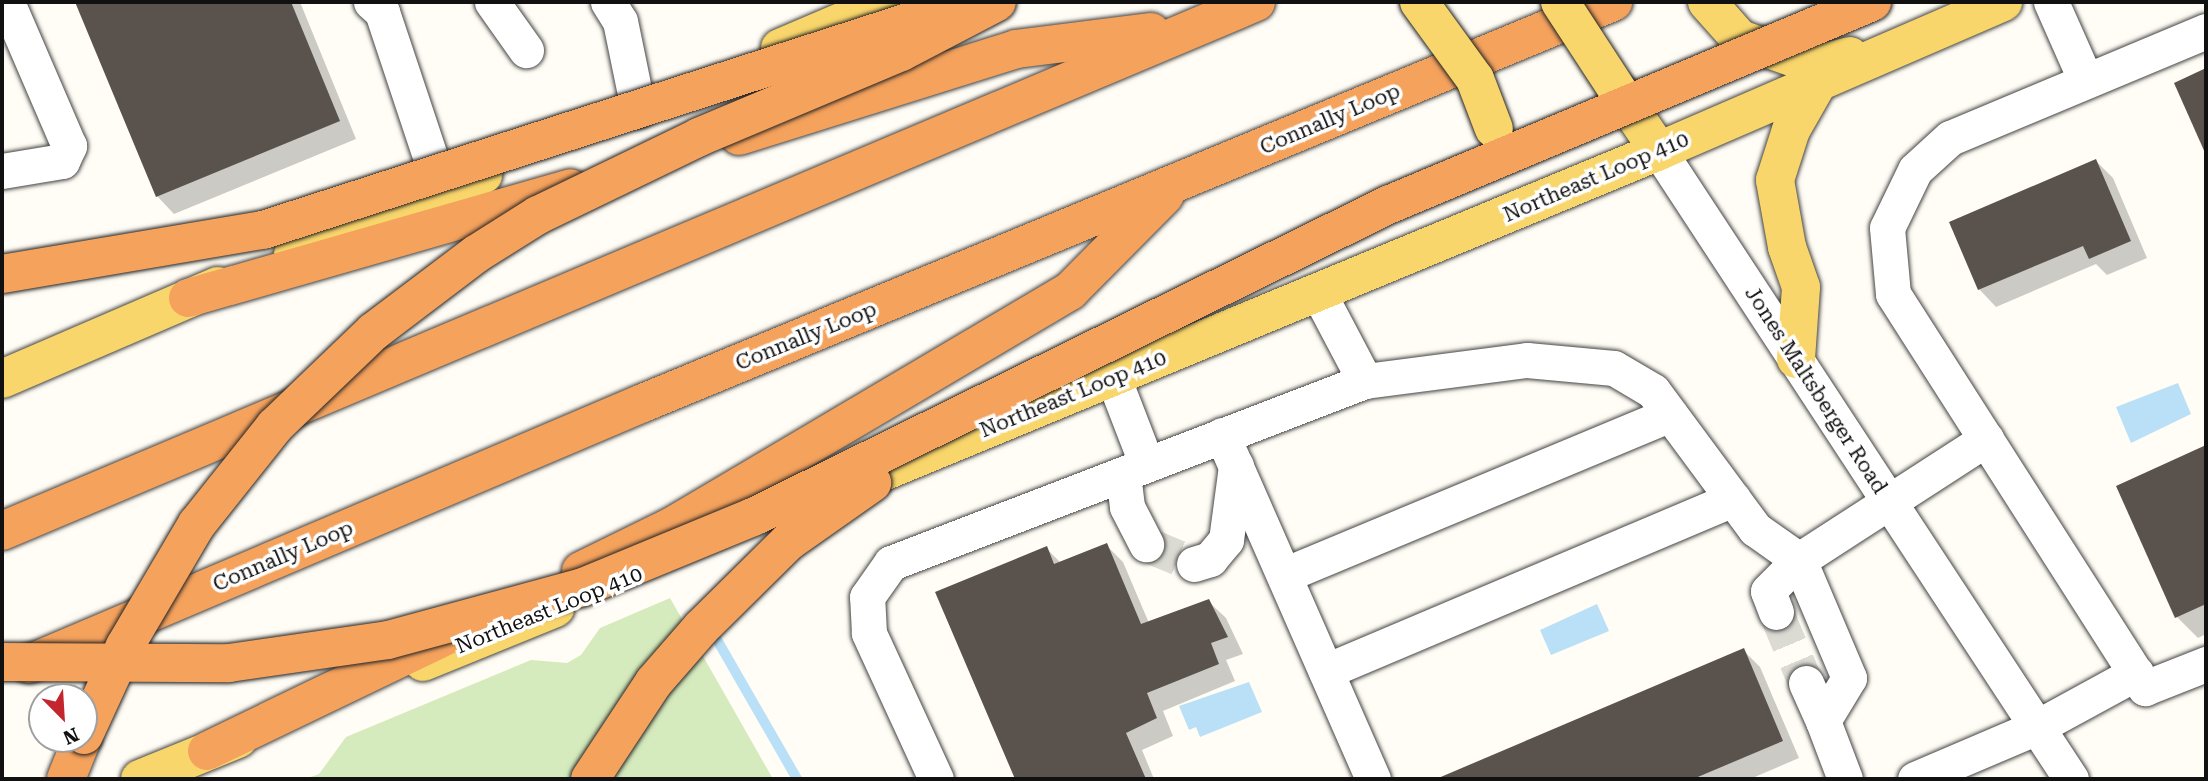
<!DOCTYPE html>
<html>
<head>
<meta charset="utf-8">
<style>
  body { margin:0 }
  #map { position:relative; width:2208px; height:781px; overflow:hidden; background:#fffdf5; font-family:"Roboto Serif",serif }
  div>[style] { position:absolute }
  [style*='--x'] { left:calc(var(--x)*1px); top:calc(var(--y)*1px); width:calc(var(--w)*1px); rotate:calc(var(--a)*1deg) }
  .green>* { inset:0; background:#d5ebbd }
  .water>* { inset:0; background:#b9e0f7 }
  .shadow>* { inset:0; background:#0003 }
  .stream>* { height:10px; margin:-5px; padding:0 5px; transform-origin:5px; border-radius:5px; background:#b9e0f7 }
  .building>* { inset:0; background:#5a524d }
  .minor-tunnel>* { height:35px; margin-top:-17.5px; transform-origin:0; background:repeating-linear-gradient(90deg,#dbdad3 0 35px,transparent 0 53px) }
  .roads { filter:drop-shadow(0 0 2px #444) drop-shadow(0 0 2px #444) }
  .minor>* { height:35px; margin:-17.5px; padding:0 17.5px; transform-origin:17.5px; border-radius:17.5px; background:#fff }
  .major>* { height:38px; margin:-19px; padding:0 19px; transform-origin:19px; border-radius:19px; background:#f9d66b }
  .highway>* { height:38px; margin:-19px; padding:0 19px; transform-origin:19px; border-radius:19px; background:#f5a25d }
  .bridges { filter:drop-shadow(0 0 2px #222) drop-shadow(0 0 2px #222) }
  .major-bridge>* { height:38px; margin:-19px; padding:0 19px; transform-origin:19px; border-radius:19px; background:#f9d66b }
  .highway-bridge>* { height:38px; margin:-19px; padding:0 19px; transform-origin:19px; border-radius:19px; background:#f5a25d }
  span { translate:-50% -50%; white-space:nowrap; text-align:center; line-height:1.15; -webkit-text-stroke:7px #fff; paint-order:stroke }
  .street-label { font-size:21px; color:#111 }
  .frame { position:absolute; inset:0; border:4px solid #111; pointer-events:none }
  .north { position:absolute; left:28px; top:683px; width:70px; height:70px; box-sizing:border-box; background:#fff; border:2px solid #a0a0a0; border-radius:50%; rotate:156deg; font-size:19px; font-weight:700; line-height:28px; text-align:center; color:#111 }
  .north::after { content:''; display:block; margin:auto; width:24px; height:32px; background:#c4262e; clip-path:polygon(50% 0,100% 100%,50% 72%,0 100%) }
</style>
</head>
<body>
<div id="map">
  <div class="green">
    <i style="clip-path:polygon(670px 598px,773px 779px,305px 779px,319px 774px,346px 737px,531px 660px,567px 663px,581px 655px,600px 628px)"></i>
  </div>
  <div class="water">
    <i style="clip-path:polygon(2178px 383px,2191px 414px,2131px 443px,2116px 407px)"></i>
    <i style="clip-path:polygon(1597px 604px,1609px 631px,1551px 655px,1540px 630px)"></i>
    <i style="clip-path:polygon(1249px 682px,1262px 712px,1200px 737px,1196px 727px,1189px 730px,1179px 706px)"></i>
  </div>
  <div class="shadow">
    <i style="clip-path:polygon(77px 2px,300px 2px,356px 139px,174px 214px,157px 196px)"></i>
    <i style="clip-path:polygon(2096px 161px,2113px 178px,2147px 258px,2107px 275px,2096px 264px,1996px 307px,1979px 289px)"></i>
    <i style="clip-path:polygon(2206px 447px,2206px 634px,2198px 638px,2177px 617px,2118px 487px)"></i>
    <i style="clip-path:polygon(1106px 545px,1123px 562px,1149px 623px,1208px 601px,1226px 618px,1243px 654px,1226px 660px,1235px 681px,1163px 711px,1173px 736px,1142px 750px,1154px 779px,1017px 779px,937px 593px,1046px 548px,1061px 563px)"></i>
    <i style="clip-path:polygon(1743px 650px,1760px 667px,1799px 758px,1750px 779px,1440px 779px)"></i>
  </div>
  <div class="stream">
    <i style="--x:716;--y:638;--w:163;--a:60.1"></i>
  </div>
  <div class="building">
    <i style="clip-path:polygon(75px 2px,291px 2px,340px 121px,156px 197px)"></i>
    <i style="clip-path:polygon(2206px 68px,2206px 155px,2174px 83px)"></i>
    <i style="clip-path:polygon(2096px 159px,2131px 241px,2089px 259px,2083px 246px,1978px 290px,1949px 222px)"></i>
    <i style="clip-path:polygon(2206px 445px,2206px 604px,2175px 618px,2116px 486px)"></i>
    <i style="clip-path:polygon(1107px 543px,1141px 624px,1209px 599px,1228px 637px,1211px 643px,1219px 664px,1147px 693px,1157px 718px,1126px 733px,1146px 779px,1015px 779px,935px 592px,1047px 546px,1054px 564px)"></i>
    <i style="clip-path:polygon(1744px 648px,1783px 741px,1693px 779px,1436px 779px)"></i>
  </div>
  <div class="minor-tunnel">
    <i style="--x:1146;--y:544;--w:52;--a:22.6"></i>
    <i style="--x:1776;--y:612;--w:77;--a:67.1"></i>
  </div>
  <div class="roads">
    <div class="minor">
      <i style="--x:371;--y:2;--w:15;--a:42"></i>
      <i style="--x:382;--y:12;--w:190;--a:71.6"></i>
      <i style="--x:492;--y:2;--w:59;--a:54.7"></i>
      <i style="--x:608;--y:2;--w:22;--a:58"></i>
      <i style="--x:620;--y:21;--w:90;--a:78.4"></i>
      <i style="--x:2051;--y:2;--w:86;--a:66.1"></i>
      <i style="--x:2206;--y:31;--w:277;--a:157.3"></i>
      <i style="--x:1950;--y:138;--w:47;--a:137.6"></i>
      <i style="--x:1915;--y:170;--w:64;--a:115.8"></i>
      <i style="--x:1887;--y:228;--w:66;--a:84.8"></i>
      <i style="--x:1893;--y:294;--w:468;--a:57.4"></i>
      <i style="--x:2145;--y:688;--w:66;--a:-21.5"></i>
      <i style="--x:1659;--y:151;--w:751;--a:56.73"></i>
      <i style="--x:2;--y:171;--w:61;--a:-9.5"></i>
      <i style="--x:62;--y:161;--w:17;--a:-65"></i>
      <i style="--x:69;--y:146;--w:157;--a:-113.3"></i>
      <i style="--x:1318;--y:292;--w:101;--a:62.2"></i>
      <i style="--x:1365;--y:381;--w:163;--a:-7.4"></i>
      <i style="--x:1527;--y:360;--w:87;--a:5.3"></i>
      <i style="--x:1614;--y:368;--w:45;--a:30.5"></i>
      <i style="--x:1653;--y:391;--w:172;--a:53.5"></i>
      <i style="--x:1755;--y:529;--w:54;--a:35.2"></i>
      <i style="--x:1799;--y:560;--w:223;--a:-32.9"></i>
      <i style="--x:1113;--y:377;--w:94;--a:68.9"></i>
      <i style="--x:1222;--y:435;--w:376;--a:66.3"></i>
      <i style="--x:1123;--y:474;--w:33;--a:83"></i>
      <i style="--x:1127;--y:507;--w:42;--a:62.8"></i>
      <i style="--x:1194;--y:564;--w:17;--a:-17"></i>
      <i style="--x:1210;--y:559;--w:25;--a:-50"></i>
      <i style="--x:1226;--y:540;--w:75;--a:-82.3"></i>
      <i style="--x:1284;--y:575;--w:418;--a:-22.6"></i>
      <i style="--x:1776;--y:612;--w:22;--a:-111"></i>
      <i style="--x:1768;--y:591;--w:44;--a:-45"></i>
      <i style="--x:1799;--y:560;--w:128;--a:67"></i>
      <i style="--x:1849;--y:678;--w:50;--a:121.2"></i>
      <i style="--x:1823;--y:721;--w:62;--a:69.2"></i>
      <i style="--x:1326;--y:671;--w:442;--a:-22.9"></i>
      <i style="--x:1806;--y:683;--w:42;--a:65.9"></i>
      <i style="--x:936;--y:779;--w:161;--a:-114.7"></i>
      <i style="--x:869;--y:633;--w:36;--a:-93"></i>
      <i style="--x:867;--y:597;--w:42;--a:-54.8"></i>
      <i style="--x:891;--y:563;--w:508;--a:-21.01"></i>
      <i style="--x:1915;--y:779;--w:133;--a:-23.1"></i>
      <i style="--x:2037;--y:727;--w:113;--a:-28.6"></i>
    </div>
    <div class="major">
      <i style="--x:1707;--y:2;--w:50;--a:48.3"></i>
      <i style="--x:1740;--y:39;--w:78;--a:19.4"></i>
      <i style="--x:1814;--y:65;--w:37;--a:-14"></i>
      <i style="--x:780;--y:48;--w:117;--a:-23.1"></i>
      <i style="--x:1620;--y:94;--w:69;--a:55.6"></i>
      <i style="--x:293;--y:254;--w:206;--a:-22.6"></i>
      <i style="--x:1796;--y:359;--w:72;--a:-86"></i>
      <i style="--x:1801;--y:287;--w:42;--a:-109.3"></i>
      <i style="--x:1787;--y:247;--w:68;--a:-100.2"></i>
      <i style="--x:1775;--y:180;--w:52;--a:-72.3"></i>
      <i style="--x:1791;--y:130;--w:56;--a:-60.3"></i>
      <i style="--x:2;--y:379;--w:235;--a:-23.3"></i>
      <i style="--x:866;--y:479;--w:858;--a:-22.47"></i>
      <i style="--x:1659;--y:151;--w:375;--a:-23.4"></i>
      <i style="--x:423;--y:662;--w:143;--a:-22.2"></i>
      <i style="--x:140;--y:779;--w:106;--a:-22.2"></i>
    </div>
    <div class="highway">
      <i style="--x:739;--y:136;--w:290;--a:-17.4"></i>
      <i style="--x:1016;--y:49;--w:136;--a:-7.2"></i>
      <i style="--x:188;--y:298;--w:398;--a:-16"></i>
      <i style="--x:2;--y:531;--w:1361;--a:-22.87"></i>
      <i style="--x:581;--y:571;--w:100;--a:-26.1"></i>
      <i style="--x:671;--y:527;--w:464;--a:-30.6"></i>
      <i style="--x:1070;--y:291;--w:135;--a:-45.3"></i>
      <i style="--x:29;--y:664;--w:667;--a:-23.03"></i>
      <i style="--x:643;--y:403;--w:1050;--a:-22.46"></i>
      <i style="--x:207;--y:751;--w:274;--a:-25.7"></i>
      <i style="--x:66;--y:779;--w:43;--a:-68.2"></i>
    </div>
  </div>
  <div class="bridges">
    <div class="major-bridge">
      <i style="--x:1419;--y:2;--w:95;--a:54"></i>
      <i style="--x:1475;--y:79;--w:53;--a:69.2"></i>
      <i style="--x:1560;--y:2;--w:110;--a:56.9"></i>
    </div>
    <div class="highway-bridge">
      <i style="--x:2;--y:274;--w:265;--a:-9.6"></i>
      <i style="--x:263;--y:230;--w:707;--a:-17.87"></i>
      <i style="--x:2;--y:662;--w:227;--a:0.3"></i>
      <i style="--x:229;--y:663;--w:161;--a:-8.2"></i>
      <i style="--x:388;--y:640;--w:202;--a:-15.2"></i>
      <i style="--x:583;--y:587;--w:184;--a:-22.4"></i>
      <i style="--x:753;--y:517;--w:708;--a:-26.17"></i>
      <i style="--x:1388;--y:205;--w:525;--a:-22.75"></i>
      <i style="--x:84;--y:735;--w:98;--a:-65.3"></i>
      <i style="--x:125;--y:646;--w:142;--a:-59.5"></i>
      <i style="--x:197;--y:524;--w:125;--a:-51.5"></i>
      <i style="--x:275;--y:426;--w:136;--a:-43.8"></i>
      <i style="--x:373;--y:332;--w:129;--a:-37.1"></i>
      <i style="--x:476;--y:254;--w:73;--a:-32.2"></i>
      <i style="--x:538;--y:215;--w:179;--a:-25.8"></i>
      <i style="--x:699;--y:137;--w:219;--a:-22.8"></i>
      <i style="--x:901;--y:52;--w:108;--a:-27.5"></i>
      <i style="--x:590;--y:779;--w:116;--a:-56.6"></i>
      <i style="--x:654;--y:682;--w:72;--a:-49"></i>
      <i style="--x:701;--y:628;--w:122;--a:-44.7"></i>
      <i style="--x:788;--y:542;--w:103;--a:-35.1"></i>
    </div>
  </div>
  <div class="street-label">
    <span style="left:1330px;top:119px;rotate:-23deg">Connally Loop</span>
    <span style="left:1596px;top:177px;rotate:-23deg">Northeast Loop 410</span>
    <span style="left:806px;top:336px;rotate:-22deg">Connally Loop</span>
    <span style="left:1816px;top:390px;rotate:57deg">Jones Maltsberger Road</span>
    <span style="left:1073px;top:394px;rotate:-22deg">Northeast Loop 410</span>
    <span style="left:283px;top:556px;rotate:-23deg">Connally Loop</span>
    <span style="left:549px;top:610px;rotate:-22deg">Northeast Loop 410</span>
  </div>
  <div class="frame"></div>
  <div class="north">N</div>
</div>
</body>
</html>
